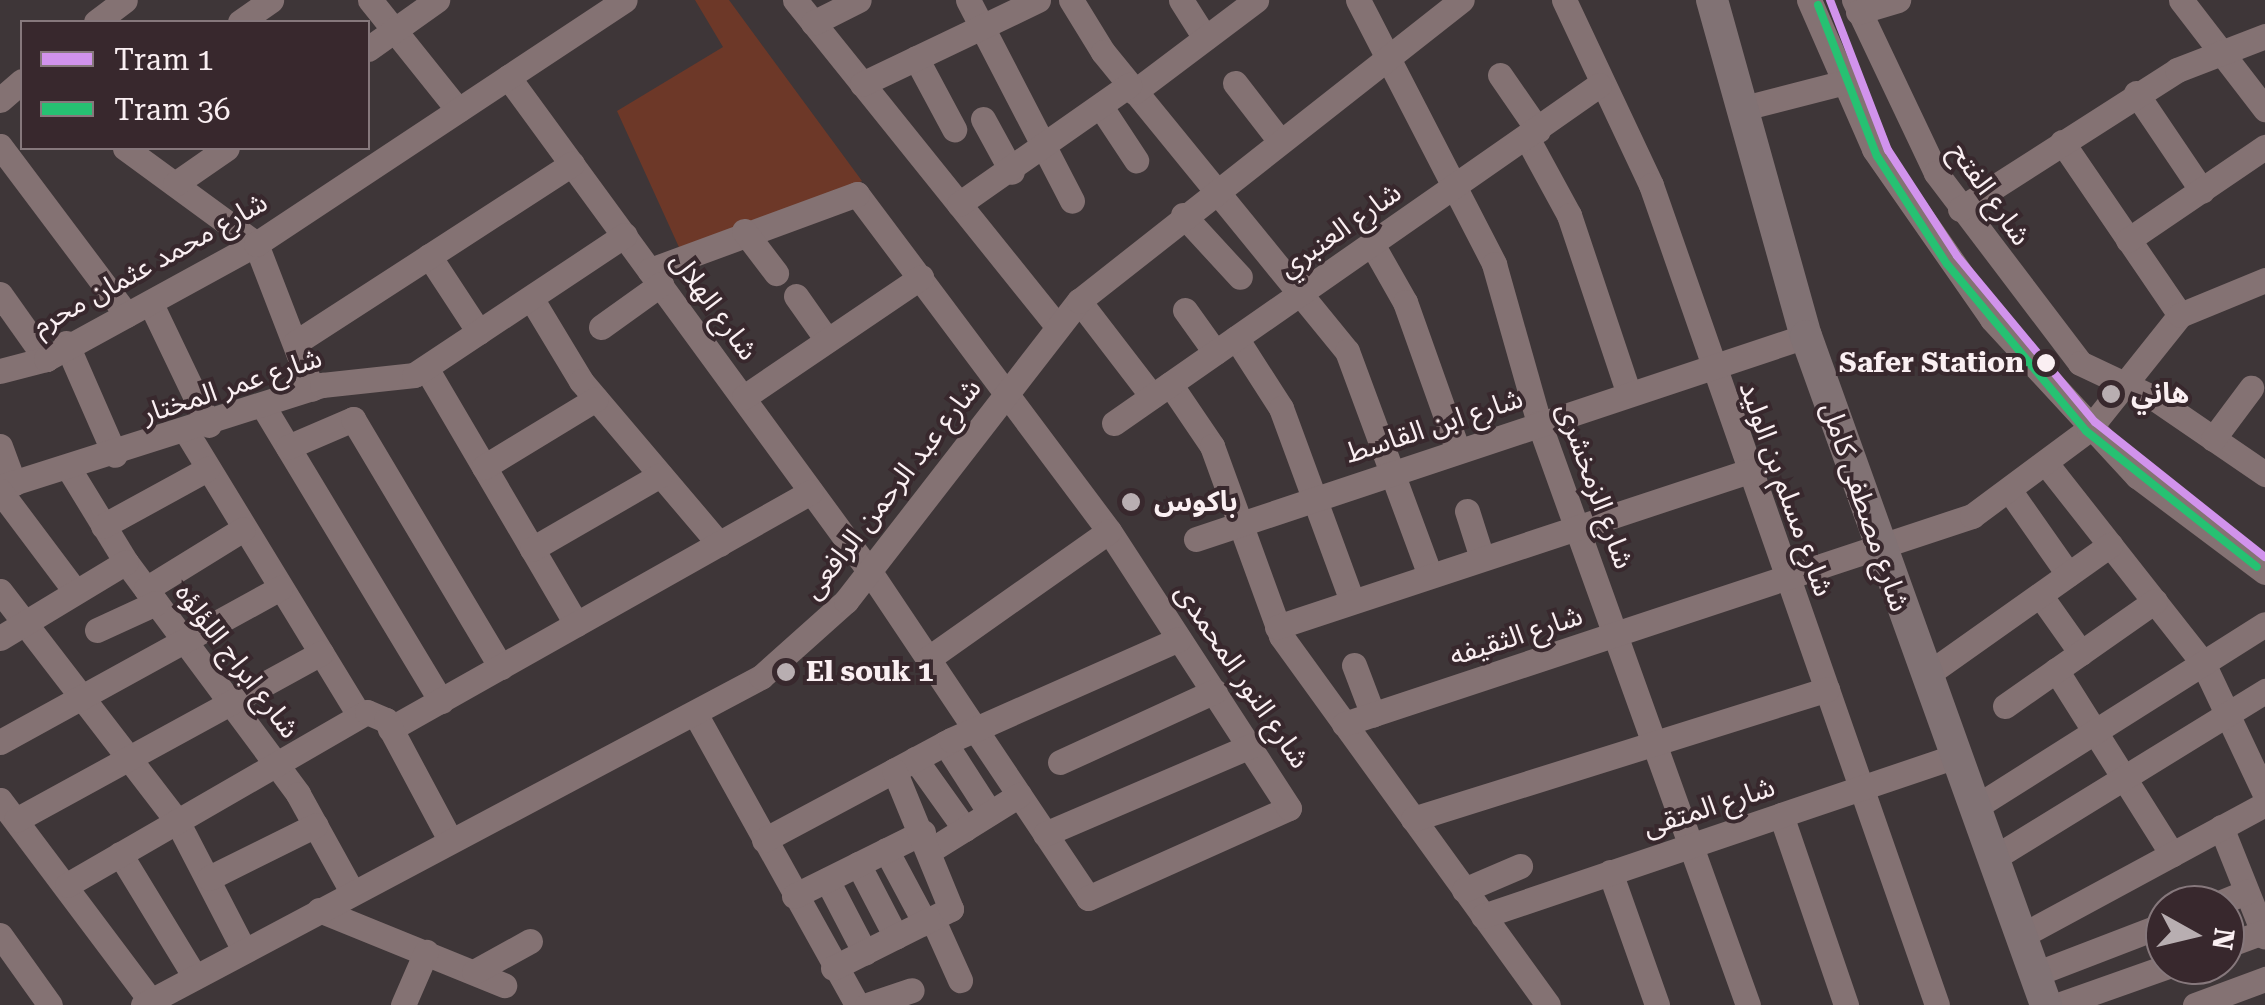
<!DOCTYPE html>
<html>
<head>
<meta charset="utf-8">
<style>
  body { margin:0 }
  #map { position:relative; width:2265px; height:1005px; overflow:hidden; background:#3e3638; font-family:"Roboto Serif","Noto Sans Arabic",serif }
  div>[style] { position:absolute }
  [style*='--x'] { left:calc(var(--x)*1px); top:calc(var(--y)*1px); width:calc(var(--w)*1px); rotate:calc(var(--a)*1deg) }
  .green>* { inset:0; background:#6d3828 }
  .minor>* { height:25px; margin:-12.5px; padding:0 12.5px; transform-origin:12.5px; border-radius:12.5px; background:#847273 }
  .major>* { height:32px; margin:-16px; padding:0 16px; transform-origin:16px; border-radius:16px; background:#817274 }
  .tram-1>* { height:8px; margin:-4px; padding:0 4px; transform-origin:4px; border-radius:4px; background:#d193ec }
  .tram-2>* { height:8px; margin:-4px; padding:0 4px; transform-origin:4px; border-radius:4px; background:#26c172 }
  .dots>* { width:28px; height:28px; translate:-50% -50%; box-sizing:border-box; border:5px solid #38282d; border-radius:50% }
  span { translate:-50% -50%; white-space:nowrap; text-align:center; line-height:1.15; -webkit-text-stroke:8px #38282d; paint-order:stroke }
  .street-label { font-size:28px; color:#faeff2 }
  .stop-label { font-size:28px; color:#faeff2; font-weight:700 }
  .right { translate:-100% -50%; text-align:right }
  .poi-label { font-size:28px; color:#faeff2; font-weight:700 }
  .left { translate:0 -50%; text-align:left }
  .legend { position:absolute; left:20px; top:20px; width:350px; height:130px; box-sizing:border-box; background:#38282d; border:2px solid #86787c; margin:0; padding:12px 18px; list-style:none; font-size:30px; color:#faeff2 }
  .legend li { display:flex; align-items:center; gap:20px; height:50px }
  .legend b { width:50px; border:2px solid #86787c }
  .north { position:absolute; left:2145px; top:885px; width:100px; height:100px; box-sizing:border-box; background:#38282d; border:2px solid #86787c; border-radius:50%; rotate:98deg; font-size:28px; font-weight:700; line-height:40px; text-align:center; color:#faeff2 }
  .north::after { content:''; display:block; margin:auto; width:35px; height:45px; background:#b8aeb1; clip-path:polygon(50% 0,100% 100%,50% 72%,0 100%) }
</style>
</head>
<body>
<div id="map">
  <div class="green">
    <i style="clip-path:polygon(695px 0,729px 0,862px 181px,683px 256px,617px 111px,723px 47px)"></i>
  </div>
  <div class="minor">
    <i style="--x:370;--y:0;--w:141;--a:51.3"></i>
    <i style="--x:795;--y:0;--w:417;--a:51.2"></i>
    <i style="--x:968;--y:0;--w:226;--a:62.6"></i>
    <i style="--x:1071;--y:0;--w:61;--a:58.4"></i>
    <i style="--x:1103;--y:52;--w:386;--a:50.8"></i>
    <i style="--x:1347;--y:351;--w:239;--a:69.7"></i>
    <i style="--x:1181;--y:0;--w:45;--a:57.7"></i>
    <i style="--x:1358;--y:0;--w:297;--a:62.7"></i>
    <i style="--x:1494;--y:264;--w:165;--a:74.2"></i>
    <i style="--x:1539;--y:423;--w:618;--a:70.25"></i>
    <i style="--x:1564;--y:0;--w:204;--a:64.8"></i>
    <i style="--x:1651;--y:185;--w:868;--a:70.77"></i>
    <i style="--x:1809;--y:0;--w:163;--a:66.4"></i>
    <i style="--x:1874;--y:149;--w:207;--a:55.2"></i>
    <i style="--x:1992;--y:319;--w:214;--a:47.3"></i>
    <i style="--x:2137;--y:476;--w:160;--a:36.9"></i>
    <i style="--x:1854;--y:0;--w:191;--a:64.6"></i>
    <i style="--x:1936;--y:173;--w:238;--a:52.8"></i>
    <i style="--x:2080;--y:363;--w:82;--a:25.3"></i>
    <i style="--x:2154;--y:398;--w:135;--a:34.4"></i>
    <i style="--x:2181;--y:0;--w:138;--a:52.4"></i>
    <i style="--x:1858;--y:12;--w:42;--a:-16.7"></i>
    <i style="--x:96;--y:22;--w:36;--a:-37"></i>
    <i style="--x:240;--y:22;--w:38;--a:-35"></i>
    <i style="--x:813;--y:23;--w:51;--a:-26.6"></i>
    <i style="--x:368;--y:49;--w:85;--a:-35.4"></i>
    <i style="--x:916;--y:58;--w:81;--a:61.8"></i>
    <i style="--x:1500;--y:75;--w:67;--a:55.4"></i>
    <i style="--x:508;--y:77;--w:613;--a:53.82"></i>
    <i style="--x:870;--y:572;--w:392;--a:56.2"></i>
    <i style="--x:1088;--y:898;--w:220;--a:-24.1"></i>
    <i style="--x:1289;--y:808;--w:330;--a:-123"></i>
    <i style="--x:1109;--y:531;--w:421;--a:-126.8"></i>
    <i style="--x:857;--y:194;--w:221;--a:159.8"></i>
    <i style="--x:1235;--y:83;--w:72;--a:52.3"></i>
    <i style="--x:862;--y:84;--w:195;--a:-25.5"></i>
    <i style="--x:1134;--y:92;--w:153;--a:-37"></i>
    <i style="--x:2136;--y:93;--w:118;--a:56"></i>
    <i style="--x:0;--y:100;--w:29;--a:-41"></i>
    <i style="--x:1101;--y:107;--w:64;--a:56.6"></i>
    <i style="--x:1740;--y:109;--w:104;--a:-14.4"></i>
    <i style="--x:983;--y:119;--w:60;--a:61.3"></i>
    <i style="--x:1527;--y:138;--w:88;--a:61.4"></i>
    <i style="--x:1569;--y:215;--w:189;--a:71.5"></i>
    <i style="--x:2062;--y:142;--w:209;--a:55.7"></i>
    <i style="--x:0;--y:146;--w:211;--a:53.1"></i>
    <i style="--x:125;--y:148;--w:162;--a:36.2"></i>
    <i style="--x:256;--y:244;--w:155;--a:68.9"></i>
    <i style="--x:175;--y:184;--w:63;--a:-34.7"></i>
    <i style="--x:959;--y:204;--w:208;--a:-35"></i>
    <i style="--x:1960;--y:209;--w:258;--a:-32.6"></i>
    <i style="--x:2177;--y:70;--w:94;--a:-21.1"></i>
    <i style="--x:1183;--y:215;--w:84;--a:47.4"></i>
    <i style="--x:744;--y:231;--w:53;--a:52.7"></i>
    <i style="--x:2128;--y:240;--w:166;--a:-34.2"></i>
    <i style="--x:1372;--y:244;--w:67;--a:60.4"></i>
    <i style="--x:1405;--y:302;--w:158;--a:70.4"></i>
    <i style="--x:429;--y:256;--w:91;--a:56.7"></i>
    <i style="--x:0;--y:294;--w:80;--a:54.7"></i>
    <i style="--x:796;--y:296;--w:54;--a:54.8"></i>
    <i style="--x:531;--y:298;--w:97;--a:58.9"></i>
    <i style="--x:581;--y:381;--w:214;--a:49.7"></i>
    <i style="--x:1079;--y:301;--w:120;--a:52.5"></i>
    <i style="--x:151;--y:304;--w:134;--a:64.4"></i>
    <i style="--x:1185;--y:310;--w:52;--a:54.5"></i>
    <i style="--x:601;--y:327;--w:74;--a:-35.6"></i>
    <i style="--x:1236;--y:338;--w:83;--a:57.3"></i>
    <i style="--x:1281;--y:408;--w:206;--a:69.8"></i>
    <i style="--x:66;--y:343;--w:122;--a:66.4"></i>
    <i style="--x:295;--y:343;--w:330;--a:-32.9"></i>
    <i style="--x:426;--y:368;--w:297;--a:59.6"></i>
    <i style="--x:0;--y:371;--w:48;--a:-14.6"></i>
    <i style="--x:46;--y:359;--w:239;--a:-28.7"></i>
    <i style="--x:256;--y:244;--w:442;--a:-33.5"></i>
    <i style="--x:1170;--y:384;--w:75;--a:55.9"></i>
    <i style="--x:1212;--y:446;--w:202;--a:70"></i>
    <i style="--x:1281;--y:636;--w:455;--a:54.1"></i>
    <i style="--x:744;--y:397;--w:214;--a:-34.1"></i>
    <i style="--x:263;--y:406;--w:345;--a:58.9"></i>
    <i style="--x:1114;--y:423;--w:591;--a:-34.87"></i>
    <i style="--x:187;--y:433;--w:330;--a:58.6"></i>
    <i style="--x:2213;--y:439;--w:64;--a:-53.3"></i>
    <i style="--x:0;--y:446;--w:40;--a:69.8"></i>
    <i style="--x:288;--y:447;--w:71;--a:-23.3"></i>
    <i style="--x:353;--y:419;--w:289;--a:59.2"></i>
    <i style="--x:2048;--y:466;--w:251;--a:51.8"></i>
    <i style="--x:2203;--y:663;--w:145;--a:64.7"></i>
    <i style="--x:484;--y:467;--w:131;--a:-31.3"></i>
    <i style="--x:69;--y:469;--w:109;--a:58.5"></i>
    <i style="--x:126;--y:562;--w:289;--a:53.4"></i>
    <i style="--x:298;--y:794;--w:112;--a:61.1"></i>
    <i style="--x:0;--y:487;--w:338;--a:-17.6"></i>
    <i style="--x:322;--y:385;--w:93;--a:-6.2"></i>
    <i style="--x:414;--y:375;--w:253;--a:-33.6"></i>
    <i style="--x:0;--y:491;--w:125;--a:53.1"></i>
    <i style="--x:2012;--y:494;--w:98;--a:55"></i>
    <i style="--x:1467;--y:511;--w:49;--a:72.3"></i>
    <i style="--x:103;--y:526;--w:119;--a:-28.7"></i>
    <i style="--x:1196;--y:539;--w:643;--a:-18.41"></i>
    <i style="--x:532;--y:549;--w:148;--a:-30"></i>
    <i style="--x:146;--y:589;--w:114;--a:-31.7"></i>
    <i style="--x:0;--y:591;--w:290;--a:52.4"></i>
    <i style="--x:177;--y:821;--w:145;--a:62.6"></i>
    <i style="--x:2040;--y:595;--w:71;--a:54.7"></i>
    <i style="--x:1277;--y:627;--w:496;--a:-18.3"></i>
    <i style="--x:97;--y:630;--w:65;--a:-24.6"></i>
    <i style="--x:0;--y:638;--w:147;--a:-31.1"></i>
    <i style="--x:929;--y:658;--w:220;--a:-35.2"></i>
    <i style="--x:1354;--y:665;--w:53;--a:69.2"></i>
    <i style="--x:2056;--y:670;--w:218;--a:57.8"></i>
    <i style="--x:1925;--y:676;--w:227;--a:-35.3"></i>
    <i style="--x:2005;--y:706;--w:183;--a:-35"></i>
    <i style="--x:697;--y:717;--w:329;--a:60.9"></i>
    <i style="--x:1344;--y:724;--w:662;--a:-18.33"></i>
    <i style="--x:1972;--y:516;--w:146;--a:-36.6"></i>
    <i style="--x:2089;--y:429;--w:146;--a:-51.4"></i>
    <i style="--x:2180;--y:315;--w:92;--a:-22.4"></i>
    <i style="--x:390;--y:729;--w:483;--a:-29.4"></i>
    <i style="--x:0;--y:742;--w:320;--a:-28.8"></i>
    <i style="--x:945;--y:743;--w:83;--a:57.3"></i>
    <i style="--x:915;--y:759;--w:86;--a:54.5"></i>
    <i style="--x:1060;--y:762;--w:170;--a:-24.6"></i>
    <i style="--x:0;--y:800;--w:251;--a:53.1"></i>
    <i style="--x:1974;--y:808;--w:344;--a:-32.3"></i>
    <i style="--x:1781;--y:815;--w:201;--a:71.1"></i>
    <i style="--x:1413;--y:819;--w:434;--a:-17.4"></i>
    <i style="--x:16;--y:820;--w:348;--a:-28.7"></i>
    <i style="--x:2221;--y:827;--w:118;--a:68.2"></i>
    <i style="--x:1045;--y:834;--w:226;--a:-23.2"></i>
    <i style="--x:764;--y:840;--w:212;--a:-28.1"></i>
    <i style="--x:951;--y:740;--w:249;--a:-23.9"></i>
    <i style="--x:886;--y:850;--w:83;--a:61.9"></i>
    <i style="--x:931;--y:850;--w:104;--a:-32"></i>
    <i style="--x:120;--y:854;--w:144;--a:58.6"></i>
    <i style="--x:1992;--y:859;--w:321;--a:-31.6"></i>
    <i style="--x:858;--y:864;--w:82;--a:62.5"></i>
    <i style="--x:1610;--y:872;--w:141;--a:70.5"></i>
    <i style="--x:209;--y:878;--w:119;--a:-26.4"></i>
    <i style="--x:827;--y:880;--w:82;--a:62.5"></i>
    <i style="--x:67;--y:885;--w:346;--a:-30"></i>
    <i style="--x:367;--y:712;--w:21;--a:23"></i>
    <i style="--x:386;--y:720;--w:136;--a:61.9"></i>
    <i style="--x:1464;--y:890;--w:61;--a:-23.2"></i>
    <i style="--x:794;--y:896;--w:144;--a:-26.4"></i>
    <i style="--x:2214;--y:905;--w:35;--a:-22"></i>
    <i style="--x:319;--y:910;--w:200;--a:22.1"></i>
    <i style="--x:1483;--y:916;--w:498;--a:-18.7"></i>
    <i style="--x:933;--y:920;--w:66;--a:65.8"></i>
    <i style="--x:0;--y:935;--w:86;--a:54.5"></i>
    <i style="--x:2021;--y:936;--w:277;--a:-28.4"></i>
    <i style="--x:2225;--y:946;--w:40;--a:-20.2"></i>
    <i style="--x:833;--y:968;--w:132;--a:-26.6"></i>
    <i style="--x:951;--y:909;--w:150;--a:-112.3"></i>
    <i style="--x:474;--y:972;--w:64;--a:-29"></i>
    <i style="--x:2035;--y:974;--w:139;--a:-21"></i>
    <i style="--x:143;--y:1005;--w:700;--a:-27.96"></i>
    <i style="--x:761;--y:677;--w:114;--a:-41.8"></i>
    <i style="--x:846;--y:601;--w:380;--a:-52.2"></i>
    <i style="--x:1079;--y:301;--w:487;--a:-38.2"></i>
    <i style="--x:403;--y:1005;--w:58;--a:-66.5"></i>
    <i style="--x:867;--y:1005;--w:47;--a:-18.4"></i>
    <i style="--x:2058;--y:1005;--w:120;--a:-19.5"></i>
    <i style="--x:2195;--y:1005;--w:75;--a:-20.4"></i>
  </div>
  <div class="major">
    <i style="--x:1712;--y:0;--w:349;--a:74.4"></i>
    <i style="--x:1806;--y:336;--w:711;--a:70.26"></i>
  </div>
  <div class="tram-1">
    <i style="--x:1830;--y:0;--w:161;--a:68.9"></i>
    <i style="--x:1888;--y:150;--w:126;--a:56.9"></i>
    <i style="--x:1957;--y:256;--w:216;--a:50.3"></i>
    <i style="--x:2095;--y:422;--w:217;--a:38.5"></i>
  </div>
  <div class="tram-2">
    <i style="--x:1818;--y:5;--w:162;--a:68.7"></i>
    <i style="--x:1877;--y:156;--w:129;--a:57.1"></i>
    <i style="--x:1947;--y:264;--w:217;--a:50.2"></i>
    <i style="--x:2086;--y:431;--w:218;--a:38.5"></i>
  </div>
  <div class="dots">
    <i style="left:2046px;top:363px;background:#faeff2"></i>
    <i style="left:2111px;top:394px;background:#b8aeb1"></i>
    <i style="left:1131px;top:502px;background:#b8aeb1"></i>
    <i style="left:786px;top:672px;background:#b8aeb1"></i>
  </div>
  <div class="street-label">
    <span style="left:1990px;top:194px;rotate:55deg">شارع الفتح</span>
    <span style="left:1340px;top:230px;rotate:-35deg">شارع العنبري</span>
    <span style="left:150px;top:264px;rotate:-29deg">شارع محمد عثمان محرم</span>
    <span style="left:714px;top:306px;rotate:54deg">شارع الهلال</span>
    <span style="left:232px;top:386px;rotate:-18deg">شارع عمر المختار</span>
    <span style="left:1434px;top:426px;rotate:-18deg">شارع ابن القاسط</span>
    <span style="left:1595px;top:486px;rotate:70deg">شارع الزمخشرى</span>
    <span style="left:892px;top:489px;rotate:-52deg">شارع عبد الرحمن الرافعى</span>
    <span style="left:1786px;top:489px;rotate:70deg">شارع مسلم بن الوليد</span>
    <span style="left:1865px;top:507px;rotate:71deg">شارع مصطفى كامل</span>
    <span style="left:1516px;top:636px;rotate:-18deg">شارع الثقيفه</span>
    <span style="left:237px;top:661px;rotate:53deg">شارع ابراج اللؤلؤه</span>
    <span style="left:1242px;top:676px;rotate:56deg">شارع النور المحمدى</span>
    <span style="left:1709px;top:807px;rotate:-18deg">شارع المتقى</span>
  </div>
  <div class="stop-label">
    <span class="right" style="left:2024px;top:363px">Safer Station</span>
  </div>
  <div class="poi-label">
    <span class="left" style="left:2131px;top:394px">هاني</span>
    <span class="left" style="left:1154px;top:502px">باكوس</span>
    <span class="left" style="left:806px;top:672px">El souk 1</span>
  </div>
  <ul class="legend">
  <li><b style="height:12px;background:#d193ec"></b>Tram 1</li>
  <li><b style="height:12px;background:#26c172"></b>Tram 36</li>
  </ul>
  <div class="north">N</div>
</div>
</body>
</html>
